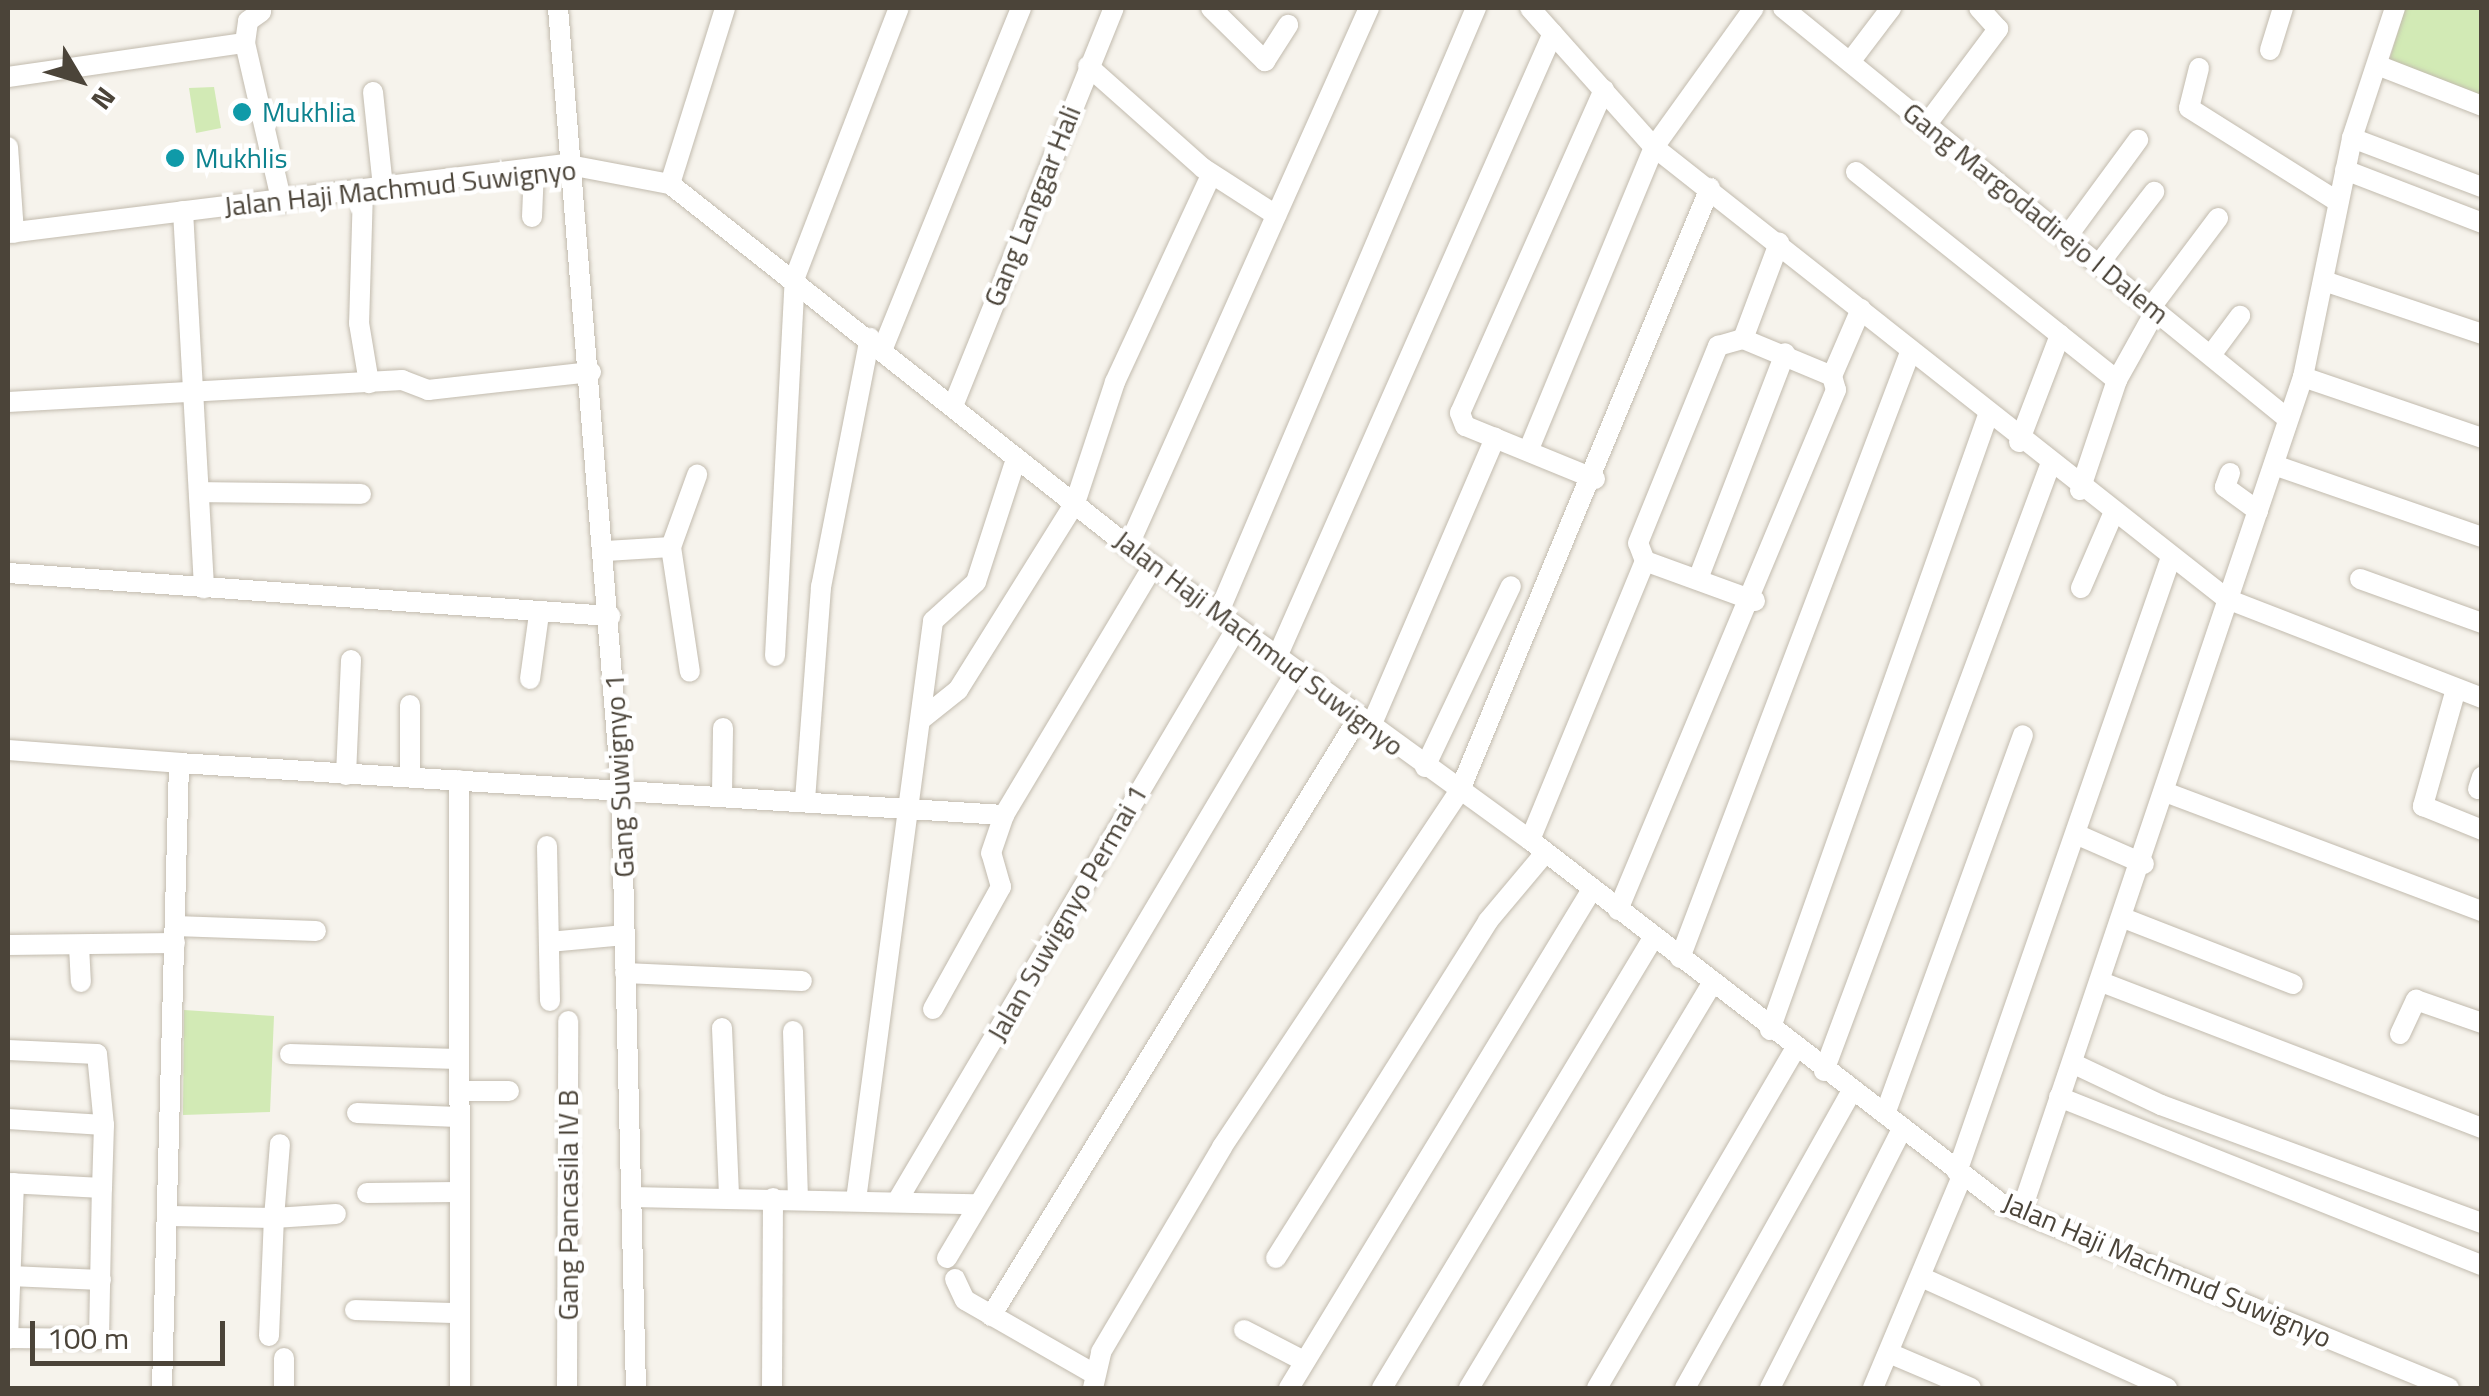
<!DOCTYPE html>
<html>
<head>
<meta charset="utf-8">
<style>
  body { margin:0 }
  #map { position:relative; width:2489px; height:1396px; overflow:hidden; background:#f6f3ec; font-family:"Titillium Web",sans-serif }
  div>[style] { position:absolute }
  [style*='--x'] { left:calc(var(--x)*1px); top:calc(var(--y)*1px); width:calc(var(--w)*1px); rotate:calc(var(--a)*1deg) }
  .green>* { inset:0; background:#d2eab5 }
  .roads { filter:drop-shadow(0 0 2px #c2bbae) drop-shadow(0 0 2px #c2bbae) }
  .minor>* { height:20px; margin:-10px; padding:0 10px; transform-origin:10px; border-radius:10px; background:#fff }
  .dots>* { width:28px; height:28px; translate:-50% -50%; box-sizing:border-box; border:5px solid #fff; border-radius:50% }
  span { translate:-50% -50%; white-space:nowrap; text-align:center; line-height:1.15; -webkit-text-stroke:9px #fff; paint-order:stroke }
  .culture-label { font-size:28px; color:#0d838f }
  .left { translate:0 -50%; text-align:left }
  .street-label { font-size:28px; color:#4b4439 }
  .frame { position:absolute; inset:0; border:10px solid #4b4439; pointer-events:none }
  .north { position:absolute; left:30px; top:30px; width:100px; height:100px; -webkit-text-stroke:8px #fff; paint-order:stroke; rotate:128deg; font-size:28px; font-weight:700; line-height:40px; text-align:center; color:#4b4439 }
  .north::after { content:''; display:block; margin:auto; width:35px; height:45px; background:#4b4439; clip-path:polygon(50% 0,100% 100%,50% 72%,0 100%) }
  .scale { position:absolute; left:30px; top:1321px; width:195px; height:45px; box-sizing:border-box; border:5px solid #4b4439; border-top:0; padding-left:12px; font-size:30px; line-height:35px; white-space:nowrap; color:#4b4439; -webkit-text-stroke:8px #fff; paint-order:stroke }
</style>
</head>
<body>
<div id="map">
  <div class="green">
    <i style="clip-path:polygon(2405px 8px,2481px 8px,2481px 104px,2387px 68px)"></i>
    <i style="clip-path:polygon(214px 87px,221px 128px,196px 133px,189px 88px)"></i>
    <i style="clip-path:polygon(184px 1010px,274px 1016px,270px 1112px,183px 1115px)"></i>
  </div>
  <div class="roads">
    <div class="minor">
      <i style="--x:558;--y:8;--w:783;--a:85.38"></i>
      <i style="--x:621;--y:788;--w:600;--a:88.57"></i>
      <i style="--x:1211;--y:8;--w:76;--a:44.5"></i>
      <i style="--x:1265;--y:61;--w:43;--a:-57.4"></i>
      <i style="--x:1530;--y:8;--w:186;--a:48.3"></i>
      <i style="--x:1654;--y:147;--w:730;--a:38.27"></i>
      <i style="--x:2227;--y:599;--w:274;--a:21.2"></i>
      <i style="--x:1783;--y:8;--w:651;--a:39.14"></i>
      <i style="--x:245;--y:43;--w:22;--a:-82"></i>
      <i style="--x:248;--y:21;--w:16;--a:-35"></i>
      <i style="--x:2270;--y:50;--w:44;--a:-72.8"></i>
      <i style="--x:1850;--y:62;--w:68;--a:-52.8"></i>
      <i style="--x:2377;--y:65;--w:113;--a:21.3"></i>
      <i style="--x:1088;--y:66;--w:154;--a:41.6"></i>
      <i style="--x:1203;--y:168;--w:87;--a:32.8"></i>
      <i style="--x:2199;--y:68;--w:41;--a:104"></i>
      <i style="--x:2189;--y:108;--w:176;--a:32.2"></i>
      <i style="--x:8;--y:77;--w:239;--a:-8.2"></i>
      <i style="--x:245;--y:43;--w:164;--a:77"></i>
      <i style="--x:373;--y:92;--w:96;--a:84"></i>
      <i style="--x:1927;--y:124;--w:119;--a:-53.2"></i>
      <i style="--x:1998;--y:29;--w:28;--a:-132"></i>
      <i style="--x:2352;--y:138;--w:139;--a:20.7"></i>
      <i style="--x:8;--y:147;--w:86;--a:86"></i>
      <i style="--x:2345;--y:170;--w:147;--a:21.1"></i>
      <i style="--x:1856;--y:172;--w:334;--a:38.6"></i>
      <i style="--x:670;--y:184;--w:184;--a:-72.6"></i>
      <i style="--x:363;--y:191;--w:132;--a:91.7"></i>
      <i style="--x:359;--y:323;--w:61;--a:80.5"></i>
      <i style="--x:183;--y:211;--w:378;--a:86.8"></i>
      <i style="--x:532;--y:217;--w:48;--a:-87.6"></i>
      <i style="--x:8;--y:233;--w:560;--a:-7.07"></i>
      <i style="--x:564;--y:164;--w:108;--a:10.7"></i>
      <i style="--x:670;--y:184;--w:616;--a:38.34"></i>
      <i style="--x:1153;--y:566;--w:466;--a:36"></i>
      <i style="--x:1530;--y:840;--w:597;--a:37.66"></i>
      <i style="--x:2003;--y:1205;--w:482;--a:22.3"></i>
      <i style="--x:2066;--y:238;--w:122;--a:-53.7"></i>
      <i style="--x:2099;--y:264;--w:91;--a:-52.6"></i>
      <i style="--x:2327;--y:282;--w:163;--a:18.5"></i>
      <i style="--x:2152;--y:306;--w:110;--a:-53.1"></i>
      <i style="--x:883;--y:348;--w:367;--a:-67.9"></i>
      <i style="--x:2211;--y:355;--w:49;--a:-53.4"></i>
      <i style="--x:1832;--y:376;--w:73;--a:-66.6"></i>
      <i style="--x:2303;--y:377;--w:189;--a:18.8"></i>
      <i style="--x:8;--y:402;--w:395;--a:-3.2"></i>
      <i style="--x:402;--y:380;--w:28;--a:21"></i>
      <i style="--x:428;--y:390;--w:164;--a:-6.3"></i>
      <i style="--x:953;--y:406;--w:429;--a:-68"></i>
      <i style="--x:2019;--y:442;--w:115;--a:-69"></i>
      <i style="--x:1529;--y:449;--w:327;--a:-67.5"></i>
      <i style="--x:1654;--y:147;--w:171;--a:-54.3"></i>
      <i style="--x:2274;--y:465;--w:220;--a:19.1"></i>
      <i style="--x:2230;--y:473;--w:15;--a:110"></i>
      <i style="--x:2225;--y:487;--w:41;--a:36"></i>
      <i style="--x:1595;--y:479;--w:140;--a:-157.8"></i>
      <i style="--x:1465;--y:426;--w:14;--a:-111"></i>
      <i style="--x:1460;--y:413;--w:354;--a:-66"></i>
      <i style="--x:2080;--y:490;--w:116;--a:-71.4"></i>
      <i style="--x:2117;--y:380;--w:80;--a:-60.9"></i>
      <i style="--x:199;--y:492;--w:162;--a:0.7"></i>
      <i style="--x:671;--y:547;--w:126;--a:81.4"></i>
      <i style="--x:1128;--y:547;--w:590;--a:-65.91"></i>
      <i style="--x:606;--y:551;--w:65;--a:-3.5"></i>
      <i style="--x:671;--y:547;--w:77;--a:-70.1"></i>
      <i style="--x:1645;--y:561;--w:117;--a:20"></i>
      <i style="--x:8;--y:573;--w:604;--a:4.09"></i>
      <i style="--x:1698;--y:579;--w:242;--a:-68.9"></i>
      <i style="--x:2360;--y:579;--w:130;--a:19.8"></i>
      <i style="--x:2081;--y:588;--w:81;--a:-66.6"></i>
      <i style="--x:1218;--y:614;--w:659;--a:-66.94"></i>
      <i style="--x:775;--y:656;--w:380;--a:-87"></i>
      <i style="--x:795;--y:277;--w:288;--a:-68.9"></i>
      <i style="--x:1277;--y:657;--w:682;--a:-66.14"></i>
      <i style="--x:530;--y:679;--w:66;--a:-82.1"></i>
      <i style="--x:2456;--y:689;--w:122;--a:105.8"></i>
      <i style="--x:2423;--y:806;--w:64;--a:22.1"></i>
      <i style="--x:923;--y:718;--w:45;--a:-38.7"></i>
      <i style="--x:958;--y:690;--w:221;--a:-58"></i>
      <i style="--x:1075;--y:503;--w:127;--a:-71.7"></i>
      <i style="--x:1115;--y:382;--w:228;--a:-65.1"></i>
      <i style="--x:1371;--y:726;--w:314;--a:-66.7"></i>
      <i style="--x:8;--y:750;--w:171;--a:4.3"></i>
      <i style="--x:1425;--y:767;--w:200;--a:-64.6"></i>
      <i style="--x:410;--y:773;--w:68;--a:-90"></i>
      <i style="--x:346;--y:775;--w:115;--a:-87.5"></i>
      <i style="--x:459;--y:780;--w:608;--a:89.91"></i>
      <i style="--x:2478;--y:789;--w:13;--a:-72"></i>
      <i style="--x:2165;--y:792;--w:339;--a:20.6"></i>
      <i style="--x:722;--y:794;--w:66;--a:-89.1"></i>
      <i style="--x:805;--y:800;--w:214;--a:-85.7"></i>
      <i style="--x:821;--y:587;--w:254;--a:-78.9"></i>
      <i style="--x:2078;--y:835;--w:72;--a:23.7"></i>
      <i style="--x:1530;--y:840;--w:302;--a:-67.6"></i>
      <i style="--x:1645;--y:561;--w:19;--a:-111"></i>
      <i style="--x:1638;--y:543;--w:213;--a:-67.9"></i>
      <i style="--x:1718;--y:346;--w:26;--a:-16"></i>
      <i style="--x:1743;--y:339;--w:103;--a:-69.4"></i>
      <i style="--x:547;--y:846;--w:155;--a:88.9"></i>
      <i style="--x:1618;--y:910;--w:564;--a:-67.26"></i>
      <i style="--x:1836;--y:390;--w:15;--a:-106"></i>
      <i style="--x:1832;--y:376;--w:96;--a:-157.4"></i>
      <i style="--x:2126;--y:919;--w:179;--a:21.3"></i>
      <i style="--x:175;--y:926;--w:141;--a:2"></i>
      <i style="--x:549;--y:942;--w:76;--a:-5.3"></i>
      <i style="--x:8;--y:945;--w:167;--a:-0.7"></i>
      <i style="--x:79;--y:946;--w:36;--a:87"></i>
      <i style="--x:1680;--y:958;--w:650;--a:-69.2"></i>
      <i style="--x:625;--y:973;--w:177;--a:2.6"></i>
      <i style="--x:2104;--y:983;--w:405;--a:21"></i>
      <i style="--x:933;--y:1009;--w:140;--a:-60.9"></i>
      <i style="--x:1001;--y:887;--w:35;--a:-106"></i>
      <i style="--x:991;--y:853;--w:40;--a:-71.1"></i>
      <i style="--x:722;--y:1028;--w:169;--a:87.6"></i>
      <i style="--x:1770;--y:1030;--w:652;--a:-70.48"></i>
      <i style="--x:793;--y:1031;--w:167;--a:88.3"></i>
      <i style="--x:2400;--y:1034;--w:38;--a:-65"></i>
      <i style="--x:2416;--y:1000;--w:70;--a:19.2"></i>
      <i style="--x:8;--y:1050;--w:89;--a:2.6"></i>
      <i style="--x:97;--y:1054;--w:71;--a:84.4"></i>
      <i style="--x:104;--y:1125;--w:63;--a:91.8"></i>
      <i style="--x:102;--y:1188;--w:94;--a:-177"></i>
      <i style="--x:290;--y:1054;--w:168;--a:1.7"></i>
      <i style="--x:2072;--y:1063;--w:98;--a:25.3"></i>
      <i style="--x:2161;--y:1105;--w:342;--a:20.2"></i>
      <i style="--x:1824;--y:1071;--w:644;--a:-69.54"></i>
      <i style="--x:459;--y:1091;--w:50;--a:0"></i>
      <i style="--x:2059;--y:1097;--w:455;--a:21.7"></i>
      <i style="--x:357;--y:1113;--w:101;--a:2.3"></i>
      <i style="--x:1885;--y:1114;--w:403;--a:-70"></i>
      <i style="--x:8;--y:1119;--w:96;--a:3.6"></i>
      <i style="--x:1957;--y:1172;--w:651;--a:-70.81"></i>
      <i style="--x:367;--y:1193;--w:90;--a:-0.6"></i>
      <i style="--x:631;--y:1197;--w:344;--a:1.2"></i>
      <i style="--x:899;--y:1198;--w:661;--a:-59.36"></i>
      <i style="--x:856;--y:1200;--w:584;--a:-82.42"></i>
      <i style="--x:933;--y:621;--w:58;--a:-42.2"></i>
      <i style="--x:976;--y:582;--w:129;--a:-72"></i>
      <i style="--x:2021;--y:1212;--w:881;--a:-71.34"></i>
      <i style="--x:2303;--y:377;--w:244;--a:-78.4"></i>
      <i style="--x:2352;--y:138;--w:137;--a:-71.7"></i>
      <i style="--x:170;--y:1216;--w:104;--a:1.1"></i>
      <i style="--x:274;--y:1218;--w:74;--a:-85.4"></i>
      <i style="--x:947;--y:1258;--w:684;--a:-59.24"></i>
      <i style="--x:1276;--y:1258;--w:398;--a:-57.8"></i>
      <i style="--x:1488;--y:921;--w:89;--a:-50"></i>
      <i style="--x:10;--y:1276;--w:91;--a:2.5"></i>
      <i style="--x:1921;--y:1277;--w:270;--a:24.3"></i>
      <i style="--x:955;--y:1279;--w:23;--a:65"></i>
      <i style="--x:965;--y:1300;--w:149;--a:29.8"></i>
      <i style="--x:355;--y:1310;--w:104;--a:1.7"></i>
      <i style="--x:991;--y:1316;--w:703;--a:-58.44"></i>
      <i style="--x:1244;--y:1330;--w:68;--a:27.3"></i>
      <i style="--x:269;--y:1336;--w:118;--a:-87.6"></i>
      <i style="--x:274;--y:1218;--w:62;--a:-3.7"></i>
      <i style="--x:8;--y:1338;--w:91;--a:0.6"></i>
      <i style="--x:99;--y:1339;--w:151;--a:-88.9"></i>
      <i style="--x:8;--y:1339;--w:156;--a:-87.8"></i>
      <i style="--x:1889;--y:1353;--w:89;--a:23.1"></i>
      <i style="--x:162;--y:1388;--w:625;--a:-88.44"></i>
      <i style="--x:179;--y:763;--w:827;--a:3.61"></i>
      <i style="--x:1004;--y:815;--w:290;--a:-59.1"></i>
      <i style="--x:284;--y:1388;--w:30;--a:-90"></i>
      <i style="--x:567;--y:1388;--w:367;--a:-89.8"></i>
      <i style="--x:772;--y:1388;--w:190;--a:-89.7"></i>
      <i style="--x:1093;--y:1388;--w:37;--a:-77"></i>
      <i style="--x:1101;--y:1352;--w:238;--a:-59.4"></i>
      <i style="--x:1222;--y:1147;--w:429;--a:-56.3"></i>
      <i style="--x:1460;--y:790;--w:652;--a:-67.45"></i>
      <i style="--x:1289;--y:1388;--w:582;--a:-58.72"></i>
      <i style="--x:1382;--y:1388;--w:525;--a:-58.94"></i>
      <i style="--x:1469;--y:1388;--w:469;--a:-59"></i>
      <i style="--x:1597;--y:1388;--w:393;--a:-59.7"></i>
      <i style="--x:1685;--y:1388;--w:341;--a:-60.7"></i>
      <i style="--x:1770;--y:1388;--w:291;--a:-63"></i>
      <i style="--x:1873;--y:1388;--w:230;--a:-67.2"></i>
    </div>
  </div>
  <div class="dots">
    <i style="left:242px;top:112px;background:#0f9aa8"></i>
    <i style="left:175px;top:158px;background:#0f9aa8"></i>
  </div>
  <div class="culture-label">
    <span class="left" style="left:262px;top:112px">Mukhlia</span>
    <span class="left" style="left:195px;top:158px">Mukhlis</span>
  </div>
  <div class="street-label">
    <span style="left:400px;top:188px;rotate:-6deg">Jalan Haji Machmud Suwignyo</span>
    <span style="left:1032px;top:206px;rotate:-68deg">Gang Langgar Hali</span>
    <span style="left:2036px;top:213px;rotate:39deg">Gang Margodadirejo I Dalem</span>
    <span style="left:1259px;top:643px;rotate:37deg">Jalan Haji Machmud Suwignyo</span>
    <span style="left:619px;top:776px;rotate:-93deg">Gang Suwignyo 1</span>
    <span style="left:1067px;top:913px;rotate:-60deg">Jalan Suwignyo Permai 1</span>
    <span style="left:568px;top:1205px;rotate:-90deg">Gang Pancasila IV B</span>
    <span style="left:2167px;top:1270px;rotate:23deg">Jalan Haji Machmud Suwignyo</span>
  </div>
  <div class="frame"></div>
  <div class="north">N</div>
  <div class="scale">100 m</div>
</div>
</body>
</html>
